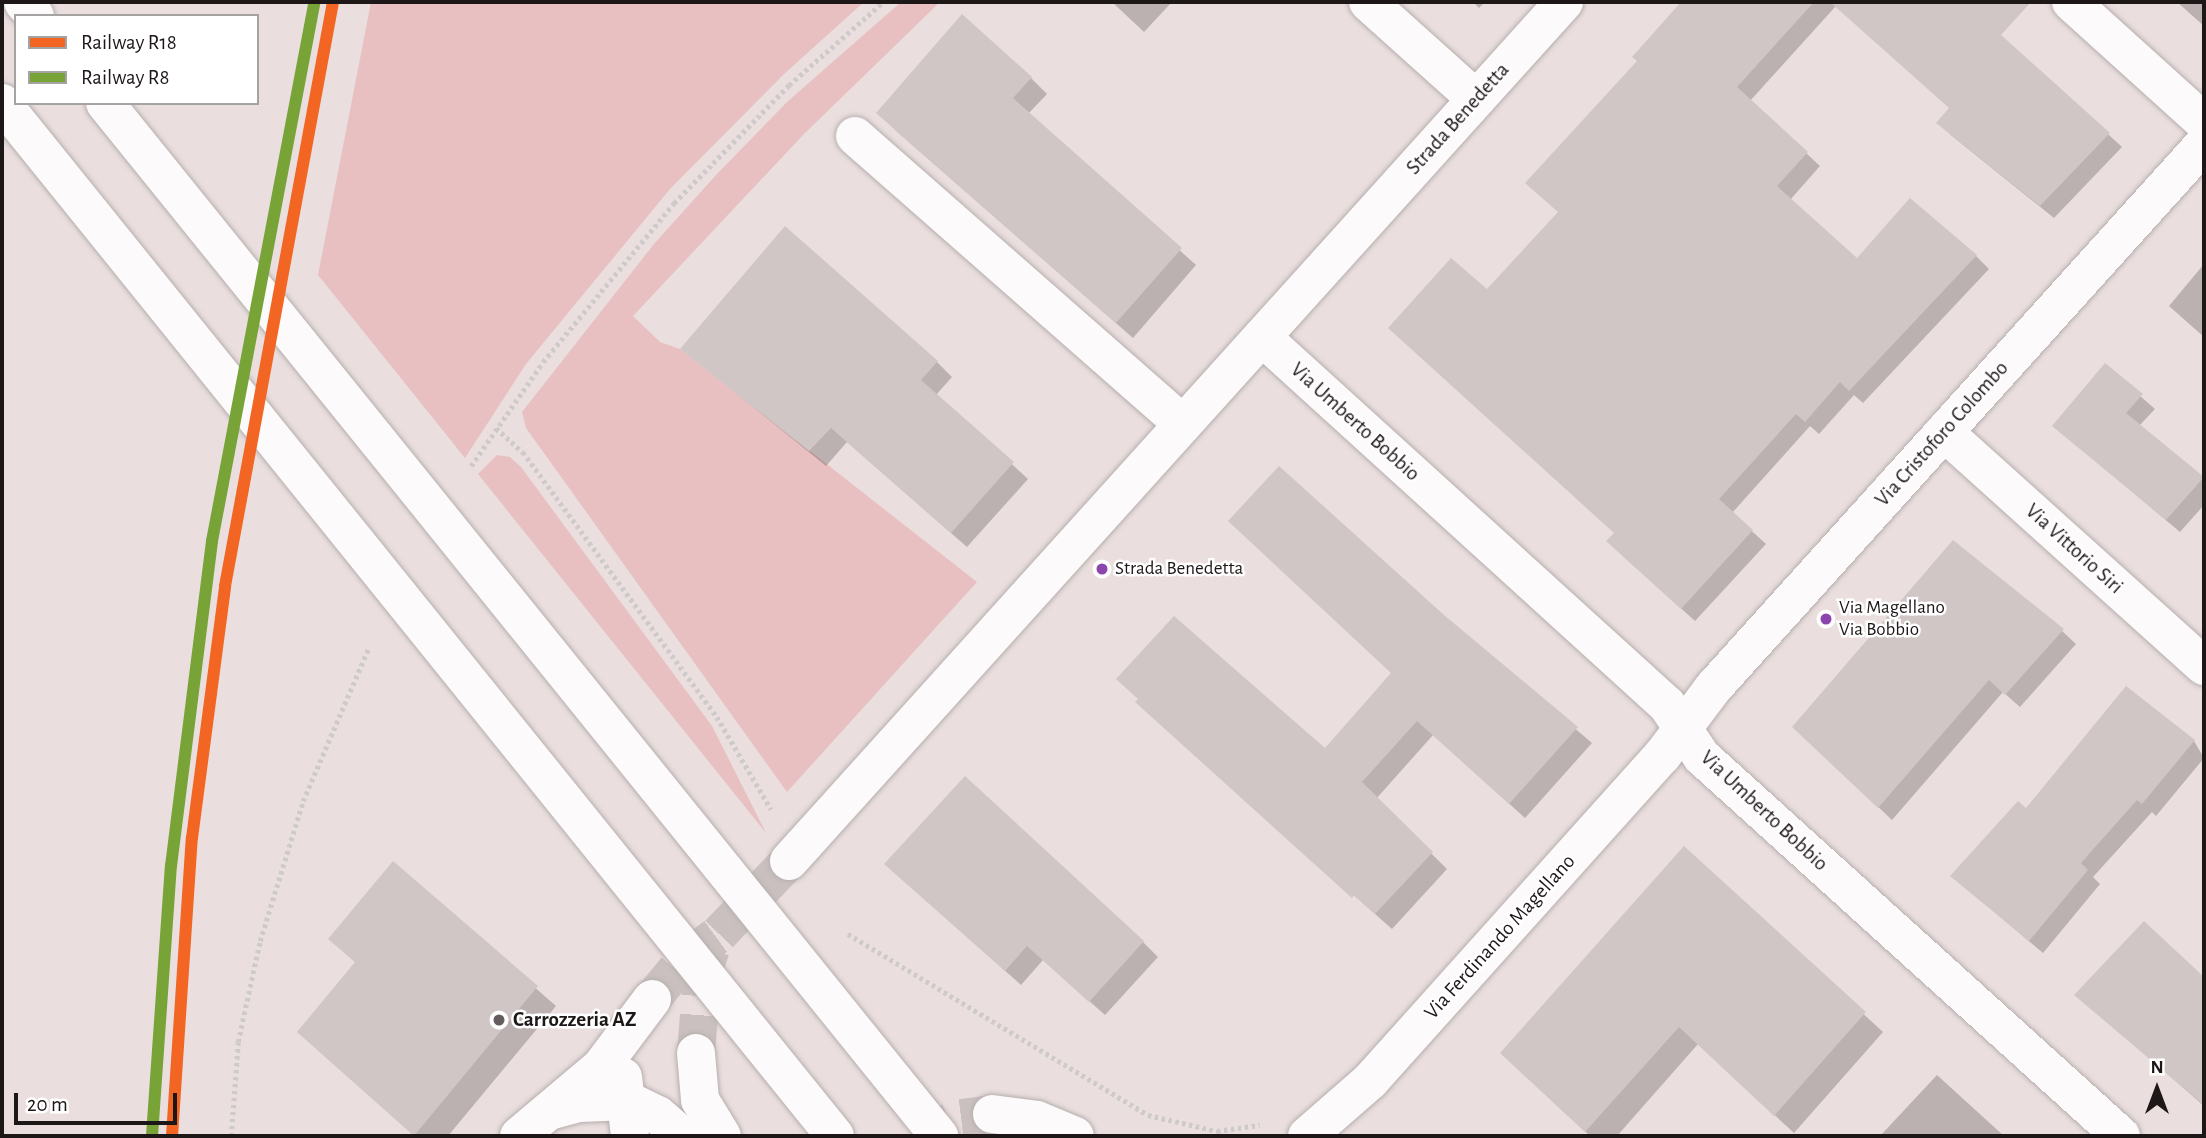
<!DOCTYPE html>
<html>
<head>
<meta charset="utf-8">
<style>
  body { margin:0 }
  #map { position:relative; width:2206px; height:1138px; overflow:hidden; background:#eadede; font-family:"Alegreya Sans",sans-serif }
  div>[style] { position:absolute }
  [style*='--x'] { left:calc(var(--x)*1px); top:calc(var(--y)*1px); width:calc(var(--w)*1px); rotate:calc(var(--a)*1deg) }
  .green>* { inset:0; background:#e8c0c1 }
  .shadow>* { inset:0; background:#0003 }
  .building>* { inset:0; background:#d0c6c6 }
  .minor-tunnel>* { height:38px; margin-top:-19px; transform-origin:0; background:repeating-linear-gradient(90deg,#cbc0c0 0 38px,transparent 0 57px) }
  .path>* { height:4.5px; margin-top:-2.25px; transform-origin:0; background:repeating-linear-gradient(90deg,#cecaca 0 3.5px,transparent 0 7px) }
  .roads { filter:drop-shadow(0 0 2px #b6aeae) drop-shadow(0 0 2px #b6aeae) }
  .minor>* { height:38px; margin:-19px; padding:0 19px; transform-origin:19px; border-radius:19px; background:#fcfafa }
  .highway>* { height:38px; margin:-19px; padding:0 19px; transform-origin:19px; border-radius:19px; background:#fcfafa }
  .bridges { filter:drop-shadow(0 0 2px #b6aeae) drop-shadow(0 0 2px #b6aeae) }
  .highway-bridge>* { height:38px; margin:-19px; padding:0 19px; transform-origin:19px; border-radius:19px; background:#fcfafa }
  .rail-1>* { height:12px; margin:-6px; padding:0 6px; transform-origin:6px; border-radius:6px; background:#f26522 }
  .rail-2>* { height:12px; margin:-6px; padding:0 6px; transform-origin:6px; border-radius:6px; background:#77a337 }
  .dots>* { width:19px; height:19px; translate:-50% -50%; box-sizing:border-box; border:4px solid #fff; border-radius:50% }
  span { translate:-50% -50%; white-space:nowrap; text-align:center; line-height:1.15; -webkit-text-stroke:5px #fff; paint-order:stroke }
  .bus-label { font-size:19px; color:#1e1717 }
  .left { translate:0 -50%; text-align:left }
  .street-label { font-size:21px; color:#1e1717 }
  .poi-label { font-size:21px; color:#1e1717; font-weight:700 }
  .frame { position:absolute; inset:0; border:4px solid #1e1717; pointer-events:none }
  .legend { position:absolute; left:14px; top:14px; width:245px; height:91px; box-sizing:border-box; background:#fff; border:2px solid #a5a2a2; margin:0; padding:9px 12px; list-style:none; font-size:21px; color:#1e1717 }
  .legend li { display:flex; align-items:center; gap:14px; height:35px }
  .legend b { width:35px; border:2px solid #a5a2a2 }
  .north { position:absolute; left:2122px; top:1054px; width:70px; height:70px; -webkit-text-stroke:5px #fff; paint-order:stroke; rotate:0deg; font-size:19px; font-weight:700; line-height:28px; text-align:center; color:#1e1717 }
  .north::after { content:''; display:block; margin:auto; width:24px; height:32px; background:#1e1717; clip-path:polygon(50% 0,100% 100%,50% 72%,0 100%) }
  .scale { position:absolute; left:14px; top:1093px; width:163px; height:32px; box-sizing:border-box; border:4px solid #1e1717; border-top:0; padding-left:9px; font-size:21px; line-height:24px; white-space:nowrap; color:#1e1717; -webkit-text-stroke:5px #fff; paint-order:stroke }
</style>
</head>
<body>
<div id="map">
  <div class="green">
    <i style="clip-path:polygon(371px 2px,864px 2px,784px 74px,670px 189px,526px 364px,465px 458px,318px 275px)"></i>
    <i style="clip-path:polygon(901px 2px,940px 2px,804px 134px,633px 316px,660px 342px,680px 349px,977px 582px,787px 792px,526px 428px,522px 412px,654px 244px,716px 175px,787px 102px)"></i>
    <i style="clip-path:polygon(497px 455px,510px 457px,521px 467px,712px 726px,766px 833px,478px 474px)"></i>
  </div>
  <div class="shadow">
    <i style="clip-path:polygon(1112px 2px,1172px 2px,1144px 32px)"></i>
    <i style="clip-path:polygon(1473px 2px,1485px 2px,1479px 8px)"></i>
    <i style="clip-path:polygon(1683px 2px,1964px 2px,2122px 147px,2054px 218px,1952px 136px,1938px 123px,1951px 109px,1836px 6px,1750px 101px,1820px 166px,1790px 200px,1857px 260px,1976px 256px,1989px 269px,1863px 403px,1854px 395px,1819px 434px,1810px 426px,1732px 513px,1766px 544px,1695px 621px,1622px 555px,1615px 534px,1487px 291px,1560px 213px,1639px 61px,1634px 57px)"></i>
    <i style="clip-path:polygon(2177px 2px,2204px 2px,2204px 26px)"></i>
    <i style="clip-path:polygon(1031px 78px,1047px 94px,1028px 114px,1196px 265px,1133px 338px,894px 129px)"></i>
    <i style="clip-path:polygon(2204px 264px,2204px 337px,2169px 306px)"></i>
    <i style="clip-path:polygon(682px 349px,937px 362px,952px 377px,936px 395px,1028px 479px,967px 547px,847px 442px,826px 466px)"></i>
    <i style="clip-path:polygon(2105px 365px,2155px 409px,2139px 426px,2204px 480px,2204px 505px,2180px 532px,2054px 426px)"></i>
    <i style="clip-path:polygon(1443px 616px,1592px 743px,1525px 818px,1433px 735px,1376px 799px,1447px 869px,1392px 929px,1153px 717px,1325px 750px)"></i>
    <i style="clip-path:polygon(2062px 631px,2076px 644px,2020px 707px,2003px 692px,1892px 820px,1808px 740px)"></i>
    <i style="clip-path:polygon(2194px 741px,2204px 758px,2156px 816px,2152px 812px,2093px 877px,2100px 884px,2043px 953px,1952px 876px,2026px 810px)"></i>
    <i style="clip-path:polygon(1684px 849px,1883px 1032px,1794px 1133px,1698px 1044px,1617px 1136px,1590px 1136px,1521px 1072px)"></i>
    <i style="clip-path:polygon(393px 863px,556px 1006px,448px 1136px,415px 1136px,318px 1050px,356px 963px,330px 939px)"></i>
    <i style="clip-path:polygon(902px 879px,1143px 942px,1158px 957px,1105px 1015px,1043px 960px,1021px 985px)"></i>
    <i style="clip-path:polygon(2144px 924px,2204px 979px,2204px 1106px,2077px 995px)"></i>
    <i style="clip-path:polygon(1937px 1075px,2004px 1136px,1880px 1136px)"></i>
  </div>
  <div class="building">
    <i style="clip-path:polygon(1681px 2px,1814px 2px,1737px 87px,1808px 152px,1777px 186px,1857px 258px,1910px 198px,1977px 255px,1849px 391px,1840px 382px,1805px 422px,1796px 414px,1719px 499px,1753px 530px,1681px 609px,1606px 541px,1614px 533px,1388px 328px,1451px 258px,1487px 289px,1558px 212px,1525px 183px,1637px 61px,1632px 57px)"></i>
    <i style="clip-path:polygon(1830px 2px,2031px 2px,2001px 35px,2110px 133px,2040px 206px,1936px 123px,1949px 108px)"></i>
    <i style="clip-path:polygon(962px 14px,1032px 77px,1013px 98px,1182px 248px,1116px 323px,876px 113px)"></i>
    <i style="clip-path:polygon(785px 226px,938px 361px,921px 380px,1014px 462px,951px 533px,831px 428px,809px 451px,680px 349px)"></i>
    <i style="clip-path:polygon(2105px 363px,2143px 394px,2126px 413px,2204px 477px,2166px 520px,2052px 426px)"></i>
    <i style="clip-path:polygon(1279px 466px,1444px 615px,1578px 727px,1509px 804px,1417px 721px,1362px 782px,1433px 852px,1375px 914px,1354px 895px,1352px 898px,1135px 702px,1138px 699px,1116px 679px,1174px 616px,1325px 748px,1391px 673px,1228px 521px)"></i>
    <i style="clip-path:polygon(1953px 540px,2064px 629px,2005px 695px,1989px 680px,1878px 808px,1792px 727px)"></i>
    <i style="clip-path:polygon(2126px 686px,2195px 740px,2142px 804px,2137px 800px,2081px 863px,2088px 870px,2029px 941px,1950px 876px,2018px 801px,2026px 808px)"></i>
    <i style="clip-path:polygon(965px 776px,1144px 941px,1089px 1002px,1027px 946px,1005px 971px,884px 864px)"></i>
    <i style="clip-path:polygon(1684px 846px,1866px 1012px,1774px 1116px,1679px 1027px,1585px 1132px,1500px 1053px)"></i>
    <i style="clip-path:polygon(393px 861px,538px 986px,414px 1136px,297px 1032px,355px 962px,328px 939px)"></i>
    <i style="clip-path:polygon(2144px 921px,2204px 977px,2204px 1105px,2074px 995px)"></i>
  </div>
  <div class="minor-tunnel">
    <i style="--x:652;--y:999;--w:52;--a:-50.5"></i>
    <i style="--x:685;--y:959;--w:42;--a:-36.3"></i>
    <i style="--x:719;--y:934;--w:101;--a:-46.2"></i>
    <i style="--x:696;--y:1053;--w:77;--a:-85.5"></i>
    <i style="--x:702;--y:976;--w:28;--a:-72"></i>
    <i style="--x:914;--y:1136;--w:50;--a:-21"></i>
    <i style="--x:961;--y:1118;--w:31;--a:-7"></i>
  </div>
  <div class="path">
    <i style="--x:496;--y:428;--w:36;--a:42"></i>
    <i style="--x:523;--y:452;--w:328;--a:53.8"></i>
    <i style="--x:717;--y:717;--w:107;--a:59.6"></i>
    <i style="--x:471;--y:466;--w:126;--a:-55.3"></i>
    <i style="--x:543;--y:362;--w:206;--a:-50.5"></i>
    <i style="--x:674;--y:203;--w:165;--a:-45.7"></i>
    <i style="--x:789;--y:85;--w:125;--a:-41.4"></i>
    <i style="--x:848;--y:934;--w:350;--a:31.1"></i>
    <i style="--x:1148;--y:1115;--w:71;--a:13.1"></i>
    <i style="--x:1217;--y:1131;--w:43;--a:-7.9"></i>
    <i style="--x:231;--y:1136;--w:94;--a:-85.7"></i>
    <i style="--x:238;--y:1042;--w:103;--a:-77.7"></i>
    <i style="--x:260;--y:941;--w:146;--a:-72.9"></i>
    <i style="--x:303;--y:801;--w:168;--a:-66.8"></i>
  </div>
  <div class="roads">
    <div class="minor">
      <i style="--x:1368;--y:2;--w:145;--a:41.9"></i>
      <i style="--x:2071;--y:2;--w:179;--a:42.1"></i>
      <i style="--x:855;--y:136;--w:436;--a:41.3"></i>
      <i style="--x:1262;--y:337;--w:547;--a:42.26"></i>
      <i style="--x:1667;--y:705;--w:63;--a:56.1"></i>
      <i style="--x:1702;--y:757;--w:565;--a:42.13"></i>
      <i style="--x:1944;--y:432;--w:350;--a:42"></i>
      <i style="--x:789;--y:861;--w:1157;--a:-47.94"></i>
      <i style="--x:696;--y:1053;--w:47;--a:85.1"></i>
      <i style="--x:700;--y:1100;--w:42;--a:58.6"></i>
      <i style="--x:623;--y:1077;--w:59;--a:83.2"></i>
      <i style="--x:553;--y:1110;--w:27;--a:-15"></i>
      <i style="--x:579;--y:1103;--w:50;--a:-2.3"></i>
      <i style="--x:629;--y:1101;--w:32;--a:26"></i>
      <i style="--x:658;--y:1115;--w:32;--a:41"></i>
      <i style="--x:992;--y:1114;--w:45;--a:7.6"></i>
      <i style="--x:1037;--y:1120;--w:41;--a:22.8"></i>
      <i style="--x:519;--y:1136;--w:107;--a:-40.1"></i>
      <i style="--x:601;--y:1067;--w:85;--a:-53.1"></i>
      <i style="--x:1307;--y:1136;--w:84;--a:-41.1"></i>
      <i style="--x:1370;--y:1081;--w:437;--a:-48.1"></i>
      <i style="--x:1662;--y:756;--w:85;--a:-53.1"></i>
      <i style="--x:1713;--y:688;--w:733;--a:-47.93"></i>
    </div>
    <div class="highway">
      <i style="--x:23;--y:2;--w:18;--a:49"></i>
    </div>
  </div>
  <div class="bridges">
    <div class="highway-bridge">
      <i style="--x:2;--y:103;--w:1327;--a:51.12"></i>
      <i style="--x:105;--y:103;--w:1328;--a:51.08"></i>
    </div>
  </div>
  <div class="rail-1">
    <i style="--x:172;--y:1136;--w:299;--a:-86.2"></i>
    <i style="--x:192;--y:838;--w:254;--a:-82.5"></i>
    <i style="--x:225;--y:586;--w:594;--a:-79.52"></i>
  </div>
  <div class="rail-2">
    <i style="--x:152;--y:1136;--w:271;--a:-86"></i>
    <i style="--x:171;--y:866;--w:328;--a:-82.8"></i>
    <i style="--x:212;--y:541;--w:546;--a:-79.23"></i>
  </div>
  <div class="dots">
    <i style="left:1102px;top:569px;background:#8e44ad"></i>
    <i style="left:1826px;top:619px;background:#8e44ad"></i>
    <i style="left:499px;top:1020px;background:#655d5d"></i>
  </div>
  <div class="bus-label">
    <span class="left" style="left:1115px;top:569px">Strada Benedetta</span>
    <span class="left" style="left:1839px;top:619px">Via Magellano<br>Via Bobbio</span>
  </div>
  <div class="street-label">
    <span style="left:1458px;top:119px;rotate:-48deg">Strada Benedetta</span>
    <span style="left:1355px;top:422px;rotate:42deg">Via Umberto Bobbio</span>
    <span style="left:1942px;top:434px;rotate:-48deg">Via Cristoforo Colombo</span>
    <span style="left:2074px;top:549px;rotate:42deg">Via Vittorio Siri</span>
    <span style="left:1764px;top:811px;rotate:43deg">Via Umberto Bobbio</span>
    <span style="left:1500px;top:937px;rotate:-48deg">Via Ferdinando Magellano</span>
  </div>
  <div class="poi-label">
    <span class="left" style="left:513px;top:1020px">Carrozzeria AZ</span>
  </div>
  <div class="frame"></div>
  <ul class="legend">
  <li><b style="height:9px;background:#f26522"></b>Railway R18</li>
  <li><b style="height:9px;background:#77a337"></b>Railway R8</li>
  </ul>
  <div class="north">N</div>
  <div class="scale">20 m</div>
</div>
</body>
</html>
